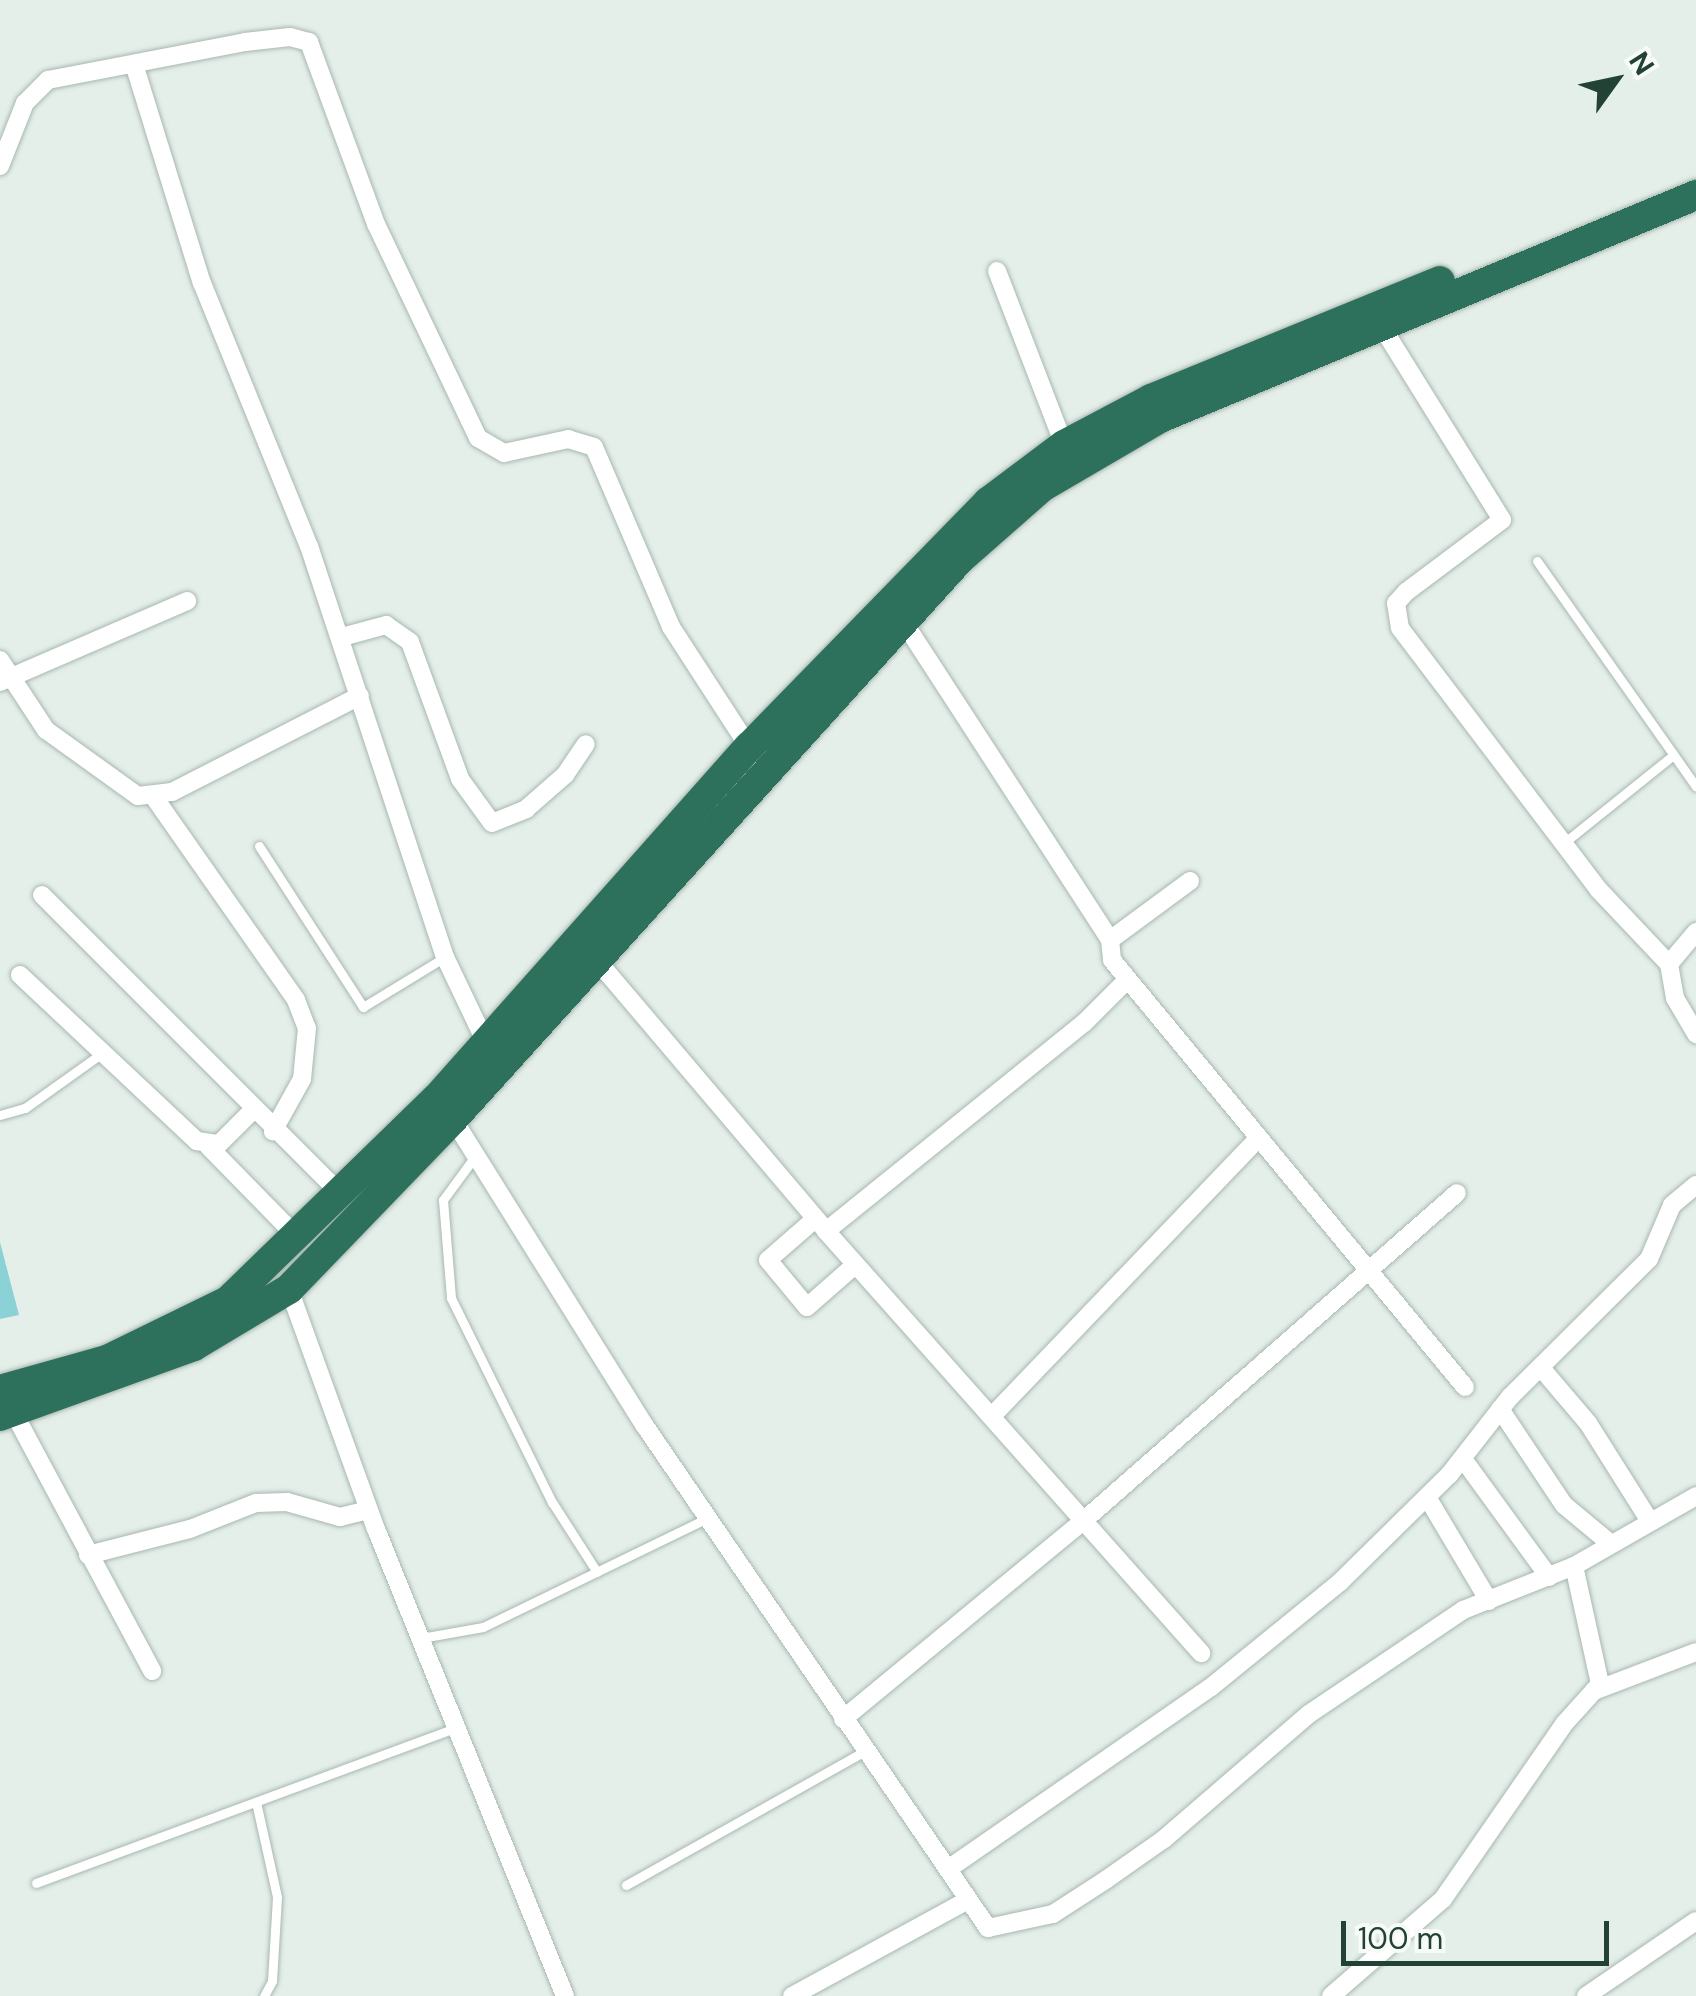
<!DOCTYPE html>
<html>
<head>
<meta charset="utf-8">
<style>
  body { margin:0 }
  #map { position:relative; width:1696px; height:1996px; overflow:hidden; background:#e5efe9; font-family:"DM Sans",sans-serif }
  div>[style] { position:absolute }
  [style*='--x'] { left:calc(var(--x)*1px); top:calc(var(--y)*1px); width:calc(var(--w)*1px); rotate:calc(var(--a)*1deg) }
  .water>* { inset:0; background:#8bd2d6 }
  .roads { filter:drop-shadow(0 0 2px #a7b8b0) drop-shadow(0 0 2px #a7b8b0) }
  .lane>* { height:9px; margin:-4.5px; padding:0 4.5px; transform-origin:4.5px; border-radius:4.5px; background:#fff }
  .street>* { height:18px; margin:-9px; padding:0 9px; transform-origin:9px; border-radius:9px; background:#fff }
  .highway>* { height:30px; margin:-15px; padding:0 15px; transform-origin:15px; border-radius:15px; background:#2d705b }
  span { translate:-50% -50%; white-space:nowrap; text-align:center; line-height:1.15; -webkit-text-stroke:10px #f6fbf8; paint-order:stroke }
  .north { position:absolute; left:1566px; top:30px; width:100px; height:100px; -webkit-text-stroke:8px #f6fbf8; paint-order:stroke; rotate:57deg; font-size:28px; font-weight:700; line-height:40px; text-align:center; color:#234236 }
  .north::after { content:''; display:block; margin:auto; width:35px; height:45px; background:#234236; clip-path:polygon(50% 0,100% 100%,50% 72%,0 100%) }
  .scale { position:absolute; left:1341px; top:1921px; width:268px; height:45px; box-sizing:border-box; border:5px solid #234236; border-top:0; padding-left:12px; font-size:30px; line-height:35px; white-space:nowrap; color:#234236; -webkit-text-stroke:8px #f6fbf8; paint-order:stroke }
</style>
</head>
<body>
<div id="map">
  <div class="water">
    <i style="clip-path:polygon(0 1242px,19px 1315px,0 1319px)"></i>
  </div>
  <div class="roads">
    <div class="lane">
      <i style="--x:1537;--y:561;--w:276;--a:54.8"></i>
      <i style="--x:1565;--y:842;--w:137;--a:-38.8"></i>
      <i style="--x:259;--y:846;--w:192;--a:57.1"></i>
      <i style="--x:363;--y:1007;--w:96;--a:-31.4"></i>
      <i style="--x:0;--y:1115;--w:26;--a:-16"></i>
      <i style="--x:25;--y:1108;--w:95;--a:-35.5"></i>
      <i style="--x:476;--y:1155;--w:56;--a:126.3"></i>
      <i style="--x:443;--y:1200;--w:98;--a:85.3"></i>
      <i style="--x:451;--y:1298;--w:228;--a:63.7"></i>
      <i style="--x:552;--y:1502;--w:83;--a:57.3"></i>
      <i style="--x:421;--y:1638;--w:63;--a:-10.1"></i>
      <i style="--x:483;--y:1627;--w:249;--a:-25.9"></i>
      <i style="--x:256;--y:1802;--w:97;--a:77.5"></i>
      <i style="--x:277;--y:1897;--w:84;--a:93.4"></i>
      <i style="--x:272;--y:1981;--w:17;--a:118"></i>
      <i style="--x:36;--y:1883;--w:447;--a:-20.3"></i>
      <i style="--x:626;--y:1885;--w:276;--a:-29.3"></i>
    </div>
    <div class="street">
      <i style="--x:134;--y:64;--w:229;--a:72.8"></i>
      <i style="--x:202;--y:283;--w:284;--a:67.9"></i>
      <i style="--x:309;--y:546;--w:433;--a:71.7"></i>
      <i style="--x:445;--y:957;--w:93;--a:64.5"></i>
      <i style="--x:0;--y:166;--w:68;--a:-68.4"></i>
      <i style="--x:25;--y:103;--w:33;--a:-45"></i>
      <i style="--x:48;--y:80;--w:201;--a:-10.9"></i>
      <i style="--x:245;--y:42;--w:45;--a:-6.3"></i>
      <i style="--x:290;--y:37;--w:20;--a:15"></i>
      <i style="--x:309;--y:42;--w:194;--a:69.8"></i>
      <i style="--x:376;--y:224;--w:237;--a:64.5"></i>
      <i style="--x:478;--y:438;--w:30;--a:30"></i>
      <i style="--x:504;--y:453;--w:66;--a:-12.3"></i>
      <i style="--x:568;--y:439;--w:27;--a:17"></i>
      <i style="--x:594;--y:447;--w:196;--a:66.8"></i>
      <i style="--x:671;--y:627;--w:143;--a:57"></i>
      <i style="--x:997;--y:271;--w:186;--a:68.9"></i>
      <i style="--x:1382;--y:327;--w:227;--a:58.1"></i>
      <i style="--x:1502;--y:520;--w:120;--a:143.1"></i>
      <i style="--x:1406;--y:592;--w:15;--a:132"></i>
      <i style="--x:1396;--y:603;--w:25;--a:81"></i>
      <i style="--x:1400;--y:628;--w:328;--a:52.8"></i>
      <i style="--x:1598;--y:889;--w:103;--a:46.6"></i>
      <i style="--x:903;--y:621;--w:380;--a:57"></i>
      <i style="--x:342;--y:637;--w:46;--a:-15.3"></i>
      <i style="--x:386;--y:625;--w:29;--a:35"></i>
      <i style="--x:410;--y:642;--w:146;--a:69.9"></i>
      <i style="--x:460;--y:779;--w:54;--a:54"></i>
      <i style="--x:492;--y:823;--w:37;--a:-22"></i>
      <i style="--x:526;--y:809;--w:52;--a:-41.1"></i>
      <i style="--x:565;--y:775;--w:37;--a:-56"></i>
      <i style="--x:0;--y:660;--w:84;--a:56.7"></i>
      <i style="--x:46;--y:730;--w:113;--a:35.7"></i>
      <i style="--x:138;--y:796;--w:34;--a:-7"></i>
      <i style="--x:172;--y:792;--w:211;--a:-27.1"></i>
      <i style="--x:0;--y:682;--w:204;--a:-23.4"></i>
      <i style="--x:154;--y:797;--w:248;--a:55"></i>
      <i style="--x:296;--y:1000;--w:30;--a:69"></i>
      <i style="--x:307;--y:1028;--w:51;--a:95.6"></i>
      <i style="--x:302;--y:1079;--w:60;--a:119.1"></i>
      <i style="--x:1190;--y:881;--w:99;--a:143.6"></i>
      <i style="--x:1110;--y:940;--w:20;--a:84"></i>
      <i style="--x:1112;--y:960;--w:554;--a:50.42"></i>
      <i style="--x:42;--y:895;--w:424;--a:45"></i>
      <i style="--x:1696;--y:932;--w:42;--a:130.2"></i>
      <i style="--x:1669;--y:964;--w:35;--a:80"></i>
      <i style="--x:1675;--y:998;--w:42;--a:59.7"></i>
      <i style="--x:594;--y:957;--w:359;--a:49.7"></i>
      <i style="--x:826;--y:1231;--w:331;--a:-38.9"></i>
      <i style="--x:1084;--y:1023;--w:59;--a:-45"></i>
      <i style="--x:20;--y:975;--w:243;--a:43.2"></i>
      <i style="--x:197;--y:1141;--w:22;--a:8"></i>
      <i style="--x:219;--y:1144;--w:47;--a:-45"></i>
      <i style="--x:453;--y:1119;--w:362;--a:58"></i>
      <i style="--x:645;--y:1426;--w:608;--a:55.66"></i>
      <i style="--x:988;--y:1928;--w:66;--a:-12.2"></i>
      <i style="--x:1053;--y:1914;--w:64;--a:-32.9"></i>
      <i style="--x:1107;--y:1879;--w:70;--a:-35.1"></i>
      <i style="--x:1164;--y:1839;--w:191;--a:-40.8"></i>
      <i style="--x:1309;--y:1714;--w:186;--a:-34"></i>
      <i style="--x:1463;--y:1610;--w:119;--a:-21.6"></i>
      <i style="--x:1574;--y:1566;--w:141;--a:-29.8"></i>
      <i style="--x:208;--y:1146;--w:127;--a:45.6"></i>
      <i style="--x:815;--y:1219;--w:62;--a:138.9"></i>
      <i style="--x:768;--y:1260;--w:61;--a:50.3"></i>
      <i style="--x:807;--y:1307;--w:64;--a:-41.2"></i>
      <i style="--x:826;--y:1231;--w:565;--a:48.37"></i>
      <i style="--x:289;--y:1289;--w:255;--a:70.1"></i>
      <i style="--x:376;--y:1529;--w:504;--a:67.97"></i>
      <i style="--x:1542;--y:1369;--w:71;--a:49.6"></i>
      <i style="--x:1588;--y:1423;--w:115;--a:57.8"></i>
      <i style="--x:9;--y:1404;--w:303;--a:61.8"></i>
      <i style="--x:1500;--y:1409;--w:115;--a:56.3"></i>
      <i style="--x:1564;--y:1505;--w:61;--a:39.7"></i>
      <i style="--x:993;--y:1415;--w:384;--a:-46.2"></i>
      <i style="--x:1463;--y:1459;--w:146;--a:53.9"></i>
      <i style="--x:1427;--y:1497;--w:121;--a:59.2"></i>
      <i style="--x:88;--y:1555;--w:105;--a:-14.3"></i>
      <i style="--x:190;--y:1529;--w:71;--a:-21.5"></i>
      <i style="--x:256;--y:1503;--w:31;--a:-2"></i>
      <i style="--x:287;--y:1502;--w:55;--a:15.8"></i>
      <i style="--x:340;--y:1517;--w:29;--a:-14"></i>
      <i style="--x:1594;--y:1691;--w:109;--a:-20.9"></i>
      <i style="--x:843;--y:1719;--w:308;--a:-39.5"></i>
      <i style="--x:1081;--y:1523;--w:500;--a:-41.27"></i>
      <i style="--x:951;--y:1867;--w:316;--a:-34.7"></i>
      <i style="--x:1211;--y:1687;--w:166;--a:-39.1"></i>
      <i style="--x:1340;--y:1582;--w:153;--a:-44.5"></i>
      <i style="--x:1449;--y:1475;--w:99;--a:-52"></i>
      <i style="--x:1510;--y:1397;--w:196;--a:-44.8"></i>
      <i style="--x:1649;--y:1259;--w:59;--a:-66.9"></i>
      <i style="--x:1672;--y:1205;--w:31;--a:-40"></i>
      <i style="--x:792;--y:1996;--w:198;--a:-28.6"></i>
      <i style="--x:1331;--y:1996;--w:148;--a:-40.9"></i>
      <i style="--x:1443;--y:1899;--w:213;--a:-55.3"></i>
      <i style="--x:1564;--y:1724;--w:54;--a:-48"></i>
      <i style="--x:1600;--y:1684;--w:121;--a:-102.4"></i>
      <i style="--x:1586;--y:1996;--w:133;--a:-34.3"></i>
    </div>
    <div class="highway">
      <i style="--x:0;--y:1390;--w:111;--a:-15.7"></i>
      <i style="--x:107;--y:1360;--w:135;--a:-26"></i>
      <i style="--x:228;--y:1301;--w:291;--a:-44.2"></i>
      <i style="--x:437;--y:1098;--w:470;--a:-48.4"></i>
      <i style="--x:749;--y:747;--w:342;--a:-45.7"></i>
      <i style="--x:988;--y:502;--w:95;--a:-36.9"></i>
      <i style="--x:1064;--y:445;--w:98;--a:-27.9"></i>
      <i style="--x:1151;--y:399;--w:312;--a:-22.2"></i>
      <i style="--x:0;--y:1416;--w:206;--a:-19.8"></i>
      <i style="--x:194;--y:1346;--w:111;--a:-31"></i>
      <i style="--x:289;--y:1289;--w:236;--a:-46"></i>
      <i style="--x:453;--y:1119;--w:755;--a:-47.84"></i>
      <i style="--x:960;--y:559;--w:109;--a:-41.3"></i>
      <i style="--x:1042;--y:487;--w:137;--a:-30.3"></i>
      <i style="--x:1160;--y:418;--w:581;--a:-22.59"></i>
    </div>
  </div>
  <div class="north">N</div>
  <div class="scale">100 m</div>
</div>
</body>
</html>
